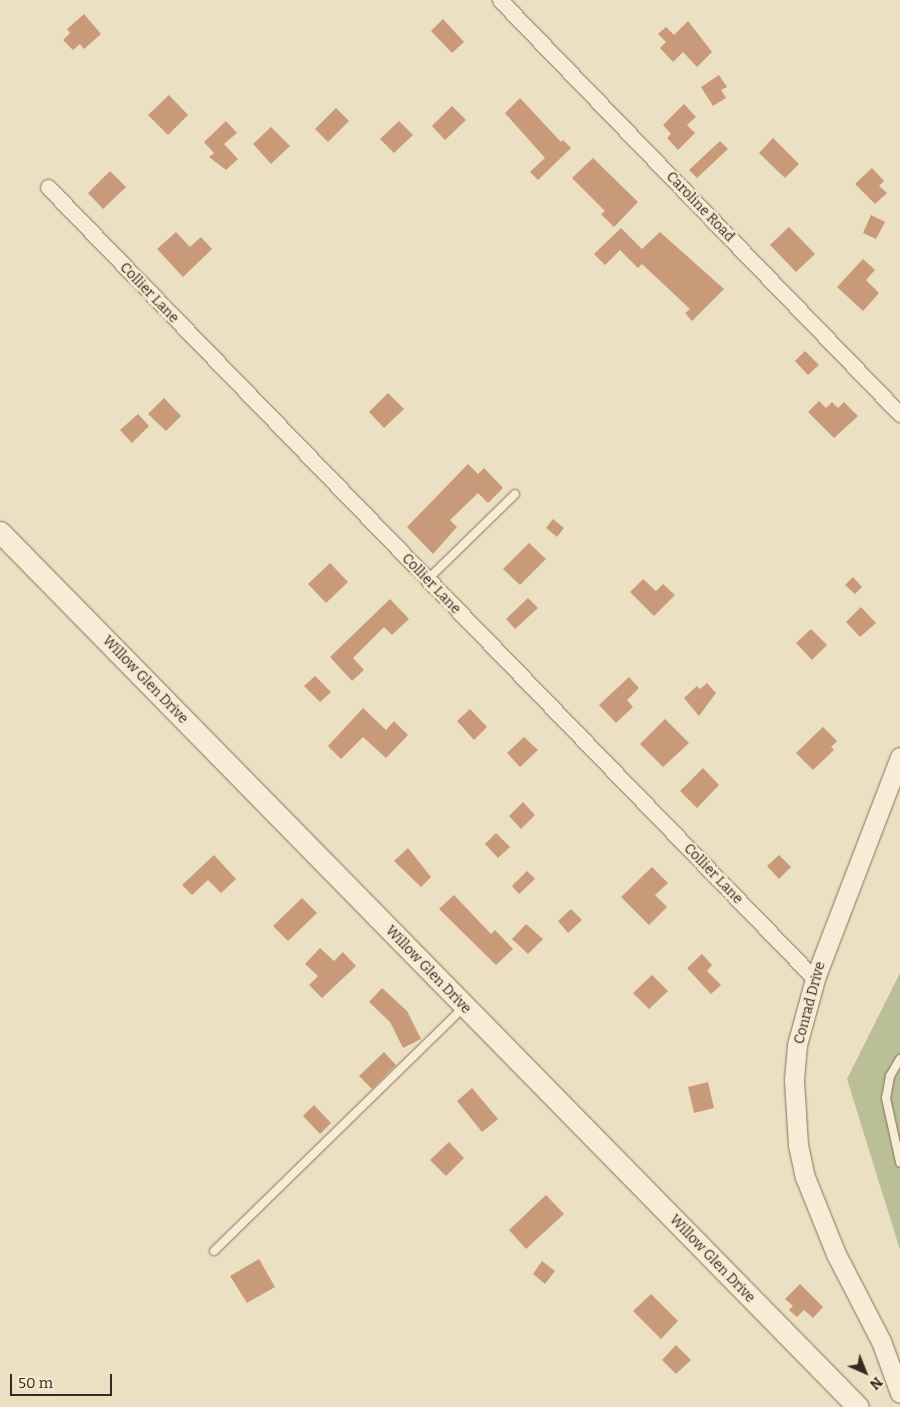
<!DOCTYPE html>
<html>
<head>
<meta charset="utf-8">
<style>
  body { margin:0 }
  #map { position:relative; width:900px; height:1407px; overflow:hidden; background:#ece0c3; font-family:Bitter,serif }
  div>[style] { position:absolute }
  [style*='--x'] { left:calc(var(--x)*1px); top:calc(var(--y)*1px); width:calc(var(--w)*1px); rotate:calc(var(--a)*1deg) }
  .cemetery>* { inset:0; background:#babf96 }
  .building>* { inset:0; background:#c99a7a }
  .roads { filter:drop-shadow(0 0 1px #86715a) drop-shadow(0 0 1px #86715a) }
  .service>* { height:8px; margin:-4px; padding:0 4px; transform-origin:4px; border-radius:4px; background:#f7edd6 }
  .minor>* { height:15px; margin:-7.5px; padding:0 7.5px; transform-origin:7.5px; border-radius:7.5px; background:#f7edd6 }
  .tertiary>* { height:19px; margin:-9.5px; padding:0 9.5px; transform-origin:9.5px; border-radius:9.5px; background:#f7edd6 }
  .secondary>* { height:21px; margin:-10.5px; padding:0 10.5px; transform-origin:10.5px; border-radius:10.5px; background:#f7edd6 }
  span { translate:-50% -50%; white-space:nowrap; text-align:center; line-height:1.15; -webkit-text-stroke:4px #f4ead2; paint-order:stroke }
  .street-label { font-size:14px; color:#36291e }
  .north { position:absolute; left:840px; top:1347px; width:50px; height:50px; -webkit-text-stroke:4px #f4ead2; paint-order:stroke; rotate:136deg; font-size:14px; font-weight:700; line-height:20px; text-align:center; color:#36291e }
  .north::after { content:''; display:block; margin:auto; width:18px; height:22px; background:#36291e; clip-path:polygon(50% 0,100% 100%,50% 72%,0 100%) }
  .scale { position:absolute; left:10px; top:1374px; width:102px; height:22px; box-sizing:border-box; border:2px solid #36291e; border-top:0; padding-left:6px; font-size:15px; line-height:18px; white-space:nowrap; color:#36291e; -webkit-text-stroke:4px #f4ead2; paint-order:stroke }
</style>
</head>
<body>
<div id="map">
  <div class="cemetery">
    <i style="clip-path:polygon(900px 973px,900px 1250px,847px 1079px)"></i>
  </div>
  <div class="building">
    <i style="clip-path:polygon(84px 14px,101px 34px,84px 49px,80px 44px,73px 50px,63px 40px,70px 33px,67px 29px)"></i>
    <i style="clip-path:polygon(443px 19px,464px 42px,452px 53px,431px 31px)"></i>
    <i style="clip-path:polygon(688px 21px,712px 52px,697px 67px,683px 52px,673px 62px,660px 48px,666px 42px,658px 34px,666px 27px,674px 35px)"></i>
    <i style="clip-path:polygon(719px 75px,727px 87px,721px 90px,726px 98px,713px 106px,701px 87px)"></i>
    <i style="clip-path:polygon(169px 95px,188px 115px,168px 135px,148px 115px)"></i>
    <i style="clip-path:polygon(520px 98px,561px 142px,563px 140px,571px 148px,538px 180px,530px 172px,545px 158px,505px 113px)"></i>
    <i style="clip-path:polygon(684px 104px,696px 117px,687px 125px,695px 133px,678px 150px,667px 138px,671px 134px,663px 125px)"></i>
    <i style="clip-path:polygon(452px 106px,466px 120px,445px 140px,432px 126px)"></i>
    <i style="clip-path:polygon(336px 108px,349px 121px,328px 142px,315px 129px)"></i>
    <i style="clip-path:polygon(226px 121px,237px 133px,224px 144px,238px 159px,226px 170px,209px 157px,214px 153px,204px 142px)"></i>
    <i style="clip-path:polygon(399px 121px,413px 135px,394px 153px,380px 139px)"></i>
    <i style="clip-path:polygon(271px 127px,290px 146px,271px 164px,253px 144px)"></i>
    <i style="clip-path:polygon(773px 138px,799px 164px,785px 178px,759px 153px)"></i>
    <i style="clip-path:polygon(720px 141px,728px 149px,697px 178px,689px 170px)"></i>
    <i style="clip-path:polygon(593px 158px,638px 202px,614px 227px,601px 214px,605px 211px,572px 178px)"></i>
    <i style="clip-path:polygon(872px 168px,884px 181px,879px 186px,887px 193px,875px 204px,855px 184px)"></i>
    <i style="clip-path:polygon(110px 171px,126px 187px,103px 209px,88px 193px)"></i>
    <i style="clip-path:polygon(871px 215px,885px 222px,876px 239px,863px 233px)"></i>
    <i style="clip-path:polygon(789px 227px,815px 254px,796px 272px,770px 245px)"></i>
    <i style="clip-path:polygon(621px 228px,642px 249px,660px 232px,724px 289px,692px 321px,685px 313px,690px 309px,642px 264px,638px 268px,620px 250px,605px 265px,594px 254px)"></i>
    <i style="clip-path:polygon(176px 232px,190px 247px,201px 237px,212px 249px,183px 277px,157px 249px)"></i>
    <i style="clip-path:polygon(863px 259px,875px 270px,866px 280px,879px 293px,863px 311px,837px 287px)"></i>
    <i style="clip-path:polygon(805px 351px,819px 365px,808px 375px,795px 361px)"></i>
    <i style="clip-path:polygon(388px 393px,404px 409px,384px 428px,369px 412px)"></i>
    <i style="clip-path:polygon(164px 398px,181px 416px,166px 431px,148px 414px)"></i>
    <i style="clip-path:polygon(819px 401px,826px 408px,832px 402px,838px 408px,844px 402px,858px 416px,834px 438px,808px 412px)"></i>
    <i style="clip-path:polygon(138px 414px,149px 426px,132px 443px,120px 430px)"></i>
    <i style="clip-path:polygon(468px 464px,478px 474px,484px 468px,503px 488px,488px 503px,478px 493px,450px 520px,457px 527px,433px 554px,407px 527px)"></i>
    <i style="clip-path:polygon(553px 519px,564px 528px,557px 537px,546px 528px)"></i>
    <i style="clip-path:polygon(529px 543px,546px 559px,520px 585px,503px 569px)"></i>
    <i style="clip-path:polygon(330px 563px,348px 582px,326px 603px,308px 584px)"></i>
    <i style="clip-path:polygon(853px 577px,862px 587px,855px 594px,845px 585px)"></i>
    <i style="clip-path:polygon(643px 579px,656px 591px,663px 584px,675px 595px,654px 616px,630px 592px)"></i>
    <i style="clip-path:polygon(528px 598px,538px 608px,515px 629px,506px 619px)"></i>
    <i style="clip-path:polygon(390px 599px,409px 619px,392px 635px,384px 627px,353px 658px,364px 670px,352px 681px,330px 657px)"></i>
    <i style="clip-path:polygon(861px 607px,876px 623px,860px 637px,846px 622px)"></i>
    <i style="clip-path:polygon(811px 629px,827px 645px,812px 660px,796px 643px)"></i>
    <i style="clip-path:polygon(315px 676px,331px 692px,320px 702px,304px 686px)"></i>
    <i style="clip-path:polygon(629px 677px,639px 688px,627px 700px,633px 707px,616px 723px,599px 705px)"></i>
    <i style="clip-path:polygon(707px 683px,716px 693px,699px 716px,684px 698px,697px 686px,700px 689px)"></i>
    <i style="clip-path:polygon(363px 708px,386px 730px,394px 721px,408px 735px,386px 758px,363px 737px,341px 759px,328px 746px)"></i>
    <i style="clip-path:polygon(470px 709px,487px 727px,474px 740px,457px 721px)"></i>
    <i style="clip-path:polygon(665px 719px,689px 743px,663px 767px,640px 744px)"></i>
    <i style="clip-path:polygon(823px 727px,837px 741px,831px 747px,834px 750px,813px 770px,796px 753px)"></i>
    <i style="clip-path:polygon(524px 737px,538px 750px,520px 767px,507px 753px)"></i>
    <i style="clip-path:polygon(703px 768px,719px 785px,697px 808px,680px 791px)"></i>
    <i style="clip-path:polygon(523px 802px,535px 815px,521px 829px,509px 816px)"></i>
    <i style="clip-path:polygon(496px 833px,510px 847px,498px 858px,485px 844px)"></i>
    <i style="clip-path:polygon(408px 848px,431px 877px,421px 887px,394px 861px)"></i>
    <i style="clip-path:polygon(214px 855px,236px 879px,221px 893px,208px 880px,192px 895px,182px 885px)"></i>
    <i style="clip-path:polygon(779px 855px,791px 867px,779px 879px,767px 866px)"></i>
    <i style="clip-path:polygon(652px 867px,668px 883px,655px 895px,667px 907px,649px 925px,621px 897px)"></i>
    <i style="clip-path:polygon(527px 871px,535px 879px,519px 894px,512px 886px)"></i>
    <i style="clip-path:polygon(454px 895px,491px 934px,495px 930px,513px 949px,496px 965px,439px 909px)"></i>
    <i style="clip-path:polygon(302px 898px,317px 913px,288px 941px,273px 926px)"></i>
    <i style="clip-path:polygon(571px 909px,582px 920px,568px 933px,558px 921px)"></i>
    <i style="clip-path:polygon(526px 924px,543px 939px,528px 954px,512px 939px)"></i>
    <i style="clip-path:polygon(320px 948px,334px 961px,343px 952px,356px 966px,322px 998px,309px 985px,318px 976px,305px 964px)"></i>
    <i style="clip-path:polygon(702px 954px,712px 965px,707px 971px,721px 985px,711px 994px,687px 968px)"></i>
    <i style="clip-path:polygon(652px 975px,668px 991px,649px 1009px,633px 993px)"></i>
    <i style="clip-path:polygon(382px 988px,407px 1011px,421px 1039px,403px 1048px,390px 1022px,369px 1002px)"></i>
    <i style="clip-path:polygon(384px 1052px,396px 1065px,372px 1089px,359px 1076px)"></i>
    <i style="clip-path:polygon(708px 1082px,714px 1108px,694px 1113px,688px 1087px)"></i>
    <i style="clip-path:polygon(472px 1088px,498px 1119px,482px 1132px,457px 1101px)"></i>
    <i style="clip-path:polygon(314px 1105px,331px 1123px,320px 1134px,303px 1116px)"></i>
    <i style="clip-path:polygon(449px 1142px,464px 1158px,446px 1176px,430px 1160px)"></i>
    <i style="clip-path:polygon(546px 1195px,564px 1214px,526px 1249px,509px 1230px)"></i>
    <i style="clip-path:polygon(259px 1259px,275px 1287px,247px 1303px,230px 1276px)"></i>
    <i style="clip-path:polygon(542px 1261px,555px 1271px,545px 1284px,533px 1274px)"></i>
    <i style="clip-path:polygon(800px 1284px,823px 1307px,813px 1318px,804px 1310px,797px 1317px,789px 1310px,793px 1306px,785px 1299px)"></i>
    <i style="clip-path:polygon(651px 1294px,678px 1321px,661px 1339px,633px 1311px)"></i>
    <i style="clip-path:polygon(676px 1345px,691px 1360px,676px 1374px,662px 1360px)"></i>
  </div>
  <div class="roads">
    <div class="service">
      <i style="--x:427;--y:580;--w:123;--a:-44.3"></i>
      <i style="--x:900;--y:1059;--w:20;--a:120"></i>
      <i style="--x:890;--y:1076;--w:22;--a:100"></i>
      <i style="--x:886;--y:1098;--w:66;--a:77.7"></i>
      <i style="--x:214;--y:1251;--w:349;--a:-44.3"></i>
    </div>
    <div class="minor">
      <i style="--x:500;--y:0;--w:576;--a:45.99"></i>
      <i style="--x:48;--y:187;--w:1103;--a:45.92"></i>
    </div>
    <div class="tertiary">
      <i style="--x:900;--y:757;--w:238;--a:111"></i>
      <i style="--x:815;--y:979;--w:68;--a:105.3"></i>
      <i style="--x:797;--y:1045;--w:36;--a:95"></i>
      <i style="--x:794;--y:1081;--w:64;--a:86.4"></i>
      <i style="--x:798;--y:1145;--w:33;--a:78"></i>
      <i style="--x:805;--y:1177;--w:83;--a:68.1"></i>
      <i style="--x:836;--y:1254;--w:98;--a:62.7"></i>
      <i style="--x:881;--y:1341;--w:55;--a:69.9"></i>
    </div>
    <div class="secondary">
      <i style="--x:0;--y:532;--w:1225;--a:45.56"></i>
    </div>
  </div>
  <div class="street-label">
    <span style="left:700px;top:207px;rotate:46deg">Caroline Road</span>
    <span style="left:149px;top:293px;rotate:46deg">Collier Lane</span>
    <span style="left:431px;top:584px;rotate:46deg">Collier Lane</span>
    <span style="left:145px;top:680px;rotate:46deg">Willow Glen Drive</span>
    <span style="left:713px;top:874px;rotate:46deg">Collier Lane</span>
    <span style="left:428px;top:970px;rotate:46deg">Willow Glen Drive</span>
    <span style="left:810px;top:1003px;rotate:-75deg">Conrad Drive</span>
    <span style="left:712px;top:1259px;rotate:46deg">Willow Glen Drive</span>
  </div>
  <div class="north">N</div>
  <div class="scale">50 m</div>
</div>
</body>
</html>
